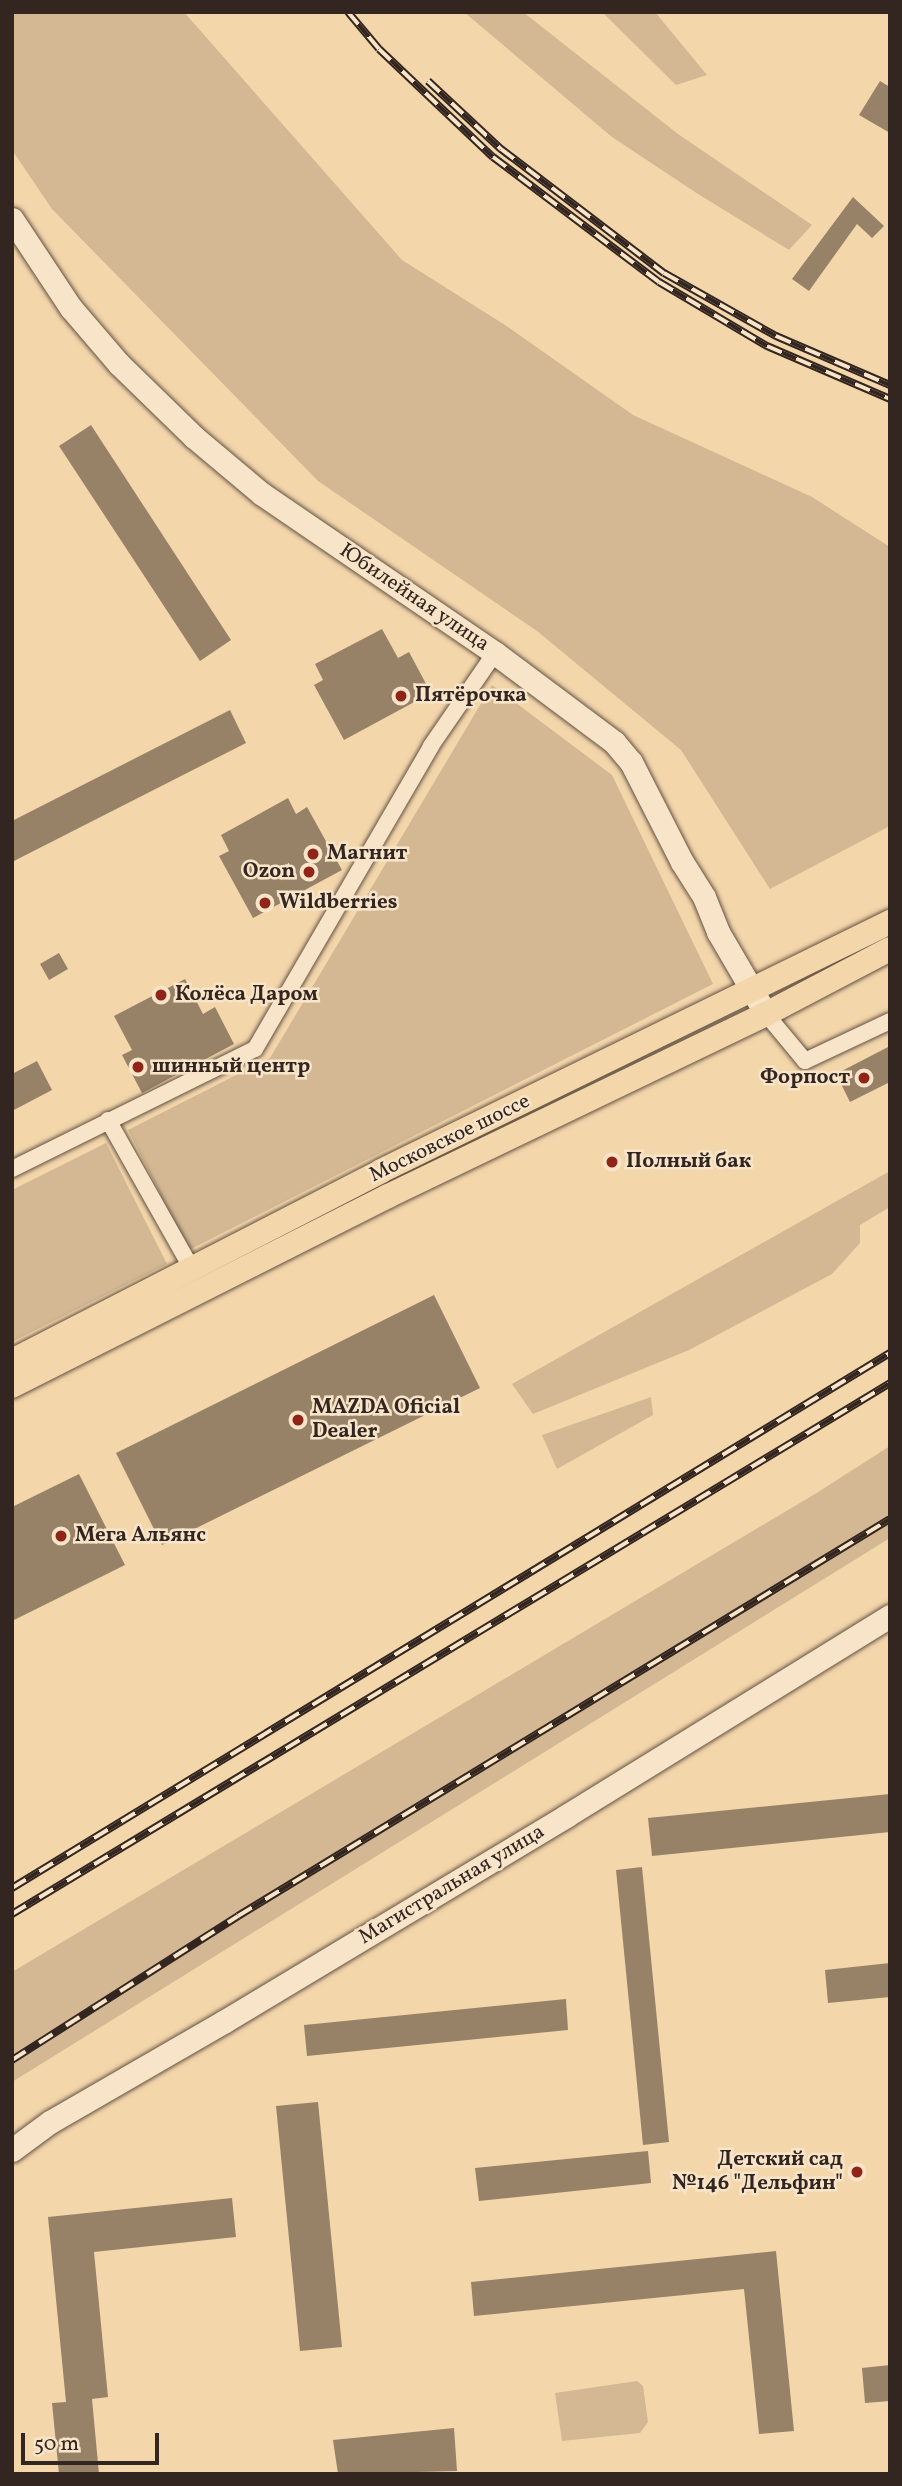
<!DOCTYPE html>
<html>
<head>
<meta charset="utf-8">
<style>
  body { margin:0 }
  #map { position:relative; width:902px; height:2486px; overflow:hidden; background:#f4d6ab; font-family:Vollkorn,serif }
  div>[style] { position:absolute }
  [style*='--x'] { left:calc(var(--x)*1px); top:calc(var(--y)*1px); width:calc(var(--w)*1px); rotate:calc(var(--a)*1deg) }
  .green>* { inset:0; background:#d3b893 }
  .building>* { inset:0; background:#978268 }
  .roads { filter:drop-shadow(0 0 2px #635243) drop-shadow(0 0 2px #635243) }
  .street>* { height:16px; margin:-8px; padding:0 8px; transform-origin:8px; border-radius:8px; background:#f8e4c8 }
  .secondary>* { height:23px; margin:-11.5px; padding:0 11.5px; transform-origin:11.5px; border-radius:11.5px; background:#f8e4c8 }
  .primary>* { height:24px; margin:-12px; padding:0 12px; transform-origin:12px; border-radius:12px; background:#f4d6ab }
  .rail>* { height:8px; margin-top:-4px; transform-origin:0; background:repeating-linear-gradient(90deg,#f8e4c8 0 16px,#332620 0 32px); box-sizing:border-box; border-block:2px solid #332620 }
  .dots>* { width:19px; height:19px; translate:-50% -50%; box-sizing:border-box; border:4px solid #f8e4c8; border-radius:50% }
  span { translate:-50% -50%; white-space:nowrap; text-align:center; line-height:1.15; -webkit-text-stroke:5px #f8e4c8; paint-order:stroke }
  .street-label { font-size:21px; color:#332620 }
  .poi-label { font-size:21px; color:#332620; font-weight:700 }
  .left { translate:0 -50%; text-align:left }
  .right { translate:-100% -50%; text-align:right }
  .frame { position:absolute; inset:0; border:14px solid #332620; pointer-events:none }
  .scale { position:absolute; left:21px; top:2433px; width:138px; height:32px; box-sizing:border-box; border:4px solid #332620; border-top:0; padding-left:9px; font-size:21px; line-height:24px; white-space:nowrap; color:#332620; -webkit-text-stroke:5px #f8e4c8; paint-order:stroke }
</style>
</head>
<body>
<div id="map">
  <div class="green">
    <i style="clip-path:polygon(12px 12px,184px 12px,402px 260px,505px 325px,633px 415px,812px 497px,890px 547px,890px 826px,770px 889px,681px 750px,537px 631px,318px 481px,52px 209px,12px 150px)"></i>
    <i style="clip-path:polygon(464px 12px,523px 12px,678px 134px,812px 225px,789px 250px,698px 194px,612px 137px)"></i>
    <i style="clip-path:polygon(602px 12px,655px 12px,707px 75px,676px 85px)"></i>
    <i style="clip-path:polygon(492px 685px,612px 775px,713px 984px,189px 1250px,128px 1130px,270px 1058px)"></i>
    <i style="clip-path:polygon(106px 1143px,167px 1264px,12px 1342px,12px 1190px)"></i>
    <i style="clip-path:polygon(890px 1171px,890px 1207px,860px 1225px,860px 1243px,832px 1274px,689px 1350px,533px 1414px,512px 1384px)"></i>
    <i style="clip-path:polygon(651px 1397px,653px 1415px,557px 1469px,542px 1435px)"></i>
    <i style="clip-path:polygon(890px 1446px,890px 1538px,12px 2082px,12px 1972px,815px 1494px)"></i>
    <i style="clip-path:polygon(637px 2381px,643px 2386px,648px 2422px,640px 2433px,562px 2441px,555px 2393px)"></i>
  </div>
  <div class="building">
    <i style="clip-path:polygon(880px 81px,890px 87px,890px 133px,859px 115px)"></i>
    <i style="clip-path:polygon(853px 197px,884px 226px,872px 238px,857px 224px,809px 291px,792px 279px)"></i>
    <i style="clip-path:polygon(91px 425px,231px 640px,200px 661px,59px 446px)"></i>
    <i style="clip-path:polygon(382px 629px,398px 658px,409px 652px,431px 693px,344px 740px,314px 685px,323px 680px,315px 664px)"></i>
    <i style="clip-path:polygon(230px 710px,246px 743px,12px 862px,12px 821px)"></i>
    <i style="clip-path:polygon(288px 798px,296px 814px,307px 807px,342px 870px,253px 918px,219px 856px,229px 851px,221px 835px)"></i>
    <i style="clip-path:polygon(59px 953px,68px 969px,49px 980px,40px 964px)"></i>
    <i style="clip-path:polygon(185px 979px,203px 1014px,215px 1007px,234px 1044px,142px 1093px,122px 1055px,132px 1050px,114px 1016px)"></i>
    <i style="clip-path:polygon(890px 1046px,890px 1082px,850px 1102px,836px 1074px)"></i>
    <i style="clip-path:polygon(37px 1061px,52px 1090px,12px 1111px,12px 1074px)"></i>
    <i style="clip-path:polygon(434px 1295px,480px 1388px,162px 1545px,116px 1453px)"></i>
    <i style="clip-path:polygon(79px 1474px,125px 1565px,12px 1621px,12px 1507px)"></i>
    <i style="clip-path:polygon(890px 1794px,890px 1832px,652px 1856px,648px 1818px)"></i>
    <i style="clip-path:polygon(642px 1867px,669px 2142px,643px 2145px,616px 1870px)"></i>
    <i style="clip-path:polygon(890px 1963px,890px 1997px,828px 2003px,825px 1970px)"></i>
    <i style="clip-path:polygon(566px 1999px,568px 2030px,307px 2056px,304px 2025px)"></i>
    <i style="clip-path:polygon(318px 2102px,342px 2347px,300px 2351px,276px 2106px)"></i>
    <i style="clip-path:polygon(648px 2151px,651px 2183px,479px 2201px,475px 2168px)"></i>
    <i style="clip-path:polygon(232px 2198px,236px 2237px,94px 2252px,108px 2397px,92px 2399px,99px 2474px,59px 2474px,52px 2403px,66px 2402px,48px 2217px)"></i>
    <i style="clip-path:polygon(776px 2251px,794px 2431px,759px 2434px,744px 2289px,474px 2316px,471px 2282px)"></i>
    <i style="clip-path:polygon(890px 2365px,890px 2401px,865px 2403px,862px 2368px)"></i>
    <i style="clip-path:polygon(454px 2428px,457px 2471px,338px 2474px,333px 2440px)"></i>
  </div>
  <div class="roads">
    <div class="street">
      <i style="--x:766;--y:1014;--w:61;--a:50.3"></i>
      <i style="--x:805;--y:1061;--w:94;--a:-25.2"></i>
      <i style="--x:108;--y:1120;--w:171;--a:60.6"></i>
      <i style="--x:12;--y:1169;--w:271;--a:-26.3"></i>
      <i style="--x:255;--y:1049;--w:350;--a:-59.8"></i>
      <i style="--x:431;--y:746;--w:113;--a:-55.5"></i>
    </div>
    <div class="secondary">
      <i style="--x:12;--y:219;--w:107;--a:56.5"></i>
      <i style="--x:71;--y:308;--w:74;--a:49.4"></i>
      <i style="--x:119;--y:364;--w:105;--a:44.2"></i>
      <i style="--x:194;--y:437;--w:89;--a:40"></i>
      <i style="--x:262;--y:494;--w:282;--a:34.3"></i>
      <i style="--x:495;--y:653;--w:149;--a:36.8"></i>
      <i style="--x:614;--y:742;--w:26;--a:50"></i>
      <i style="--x:631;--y:762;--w:112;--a:63"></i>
      <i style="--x:682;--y:862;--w:41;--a:57.8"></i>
      <i style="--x:704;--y:897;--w:38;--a:68"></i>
      <i style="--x:718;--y:932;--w:95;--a:59.7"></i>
      <i style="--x:12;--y:2150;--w:47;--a:-36.4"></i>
      <i style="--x:50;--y:2122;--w:202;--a:-30"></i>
      <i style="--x:225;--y:2021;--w:398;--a:-31"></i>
      <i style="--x:566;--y:1816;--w:381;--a:-31.7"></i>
    </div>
    <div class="primary">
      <i style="--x:12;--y:1361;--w:415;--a:-27.2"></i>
      <i style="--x:381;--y:1171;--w:567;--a:-26.07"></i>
      <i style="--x:12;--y:1386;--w:421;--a:-26.8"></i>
      <i style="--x:388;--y:1196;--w:420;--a:-25.7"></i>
      <i style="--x:766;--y:1014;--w:140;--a:-27.7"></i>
    </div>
  </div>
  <div class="rail">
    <i style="--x:348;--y:12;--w:48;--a:50"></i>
    <i style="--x:379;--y:49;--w:157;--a:43.5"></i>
    <i style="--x:493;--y:157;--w:208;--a:37"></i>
    <i style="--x:659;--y:282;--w:126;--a:30.7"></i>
    <i style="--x:767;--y:346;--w:134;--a:23.3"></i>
    <i style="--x:428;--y:81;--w:100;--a:43"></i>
    <i style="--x:501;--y:149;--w:205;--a:37.3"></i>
    <i style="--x:664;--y:273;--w:129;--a:29.4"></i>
    <i style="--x:776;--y:336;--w:124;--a:23.3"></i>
    <i style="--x:12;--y:1888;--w:1028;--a:-31.36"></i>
    <i style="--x:12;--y:1914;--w:1026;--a:-31.16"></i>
    <i style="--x:12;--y:2060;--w:268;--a:-32.5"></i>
    <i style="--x:238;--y:1916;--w:763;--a:-31.34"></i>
  </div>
  <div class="dots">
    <i style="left:401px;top:696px;background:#8f2418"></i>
    <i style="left:313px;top:854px;background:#8f2418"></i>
    <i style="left:309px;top:872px;background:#8f2418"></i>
    <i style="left:265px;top:903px;background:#8f2418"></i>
    <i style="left:161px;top:995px;background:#8f2418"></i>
    <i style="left:138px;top:1067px;background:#8f2418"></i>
    <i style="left:864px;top:1078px;background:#8f2418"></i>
    <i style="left:612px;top:1162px;background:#8f2418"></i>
    <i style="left:298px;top:1420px;background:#8f2418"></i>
    <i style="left:61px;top:1536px;background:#8f2418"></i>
    <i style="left:857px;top:2172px;background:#8f2418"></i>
  </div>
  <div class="street-label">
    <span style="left:414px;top:598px;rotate:34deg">Юбилейная улица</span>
    <span style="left:450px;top:1139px;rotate:-26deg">Московское шоссе</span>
    <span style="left:452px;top:1885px;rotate:-31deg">Магистральная улица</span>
  </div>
  <div class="poi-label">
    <span class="left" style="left:415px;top:696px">Пятёрочка</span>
    <span class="left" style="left:327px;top:854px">Магнит</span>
    <span class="right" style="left:295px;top:872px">Ozon</span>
    <span class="left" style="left:279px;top:903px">Wildberries</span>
    <span class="left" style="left:175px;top:995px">Колёса Даром</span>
    <span class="left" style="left:152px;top:1067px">шинный центр</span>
    <span class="right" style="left:850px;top:1078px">Форпост</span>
    <span class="left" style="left:626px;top:1162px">Полный бак</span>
    <span class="left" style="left:312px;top:1420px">MAZDA Oficial<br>Dealer</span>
    <span class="left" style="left:75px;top:1536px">Мега Альянс</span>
    <span class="right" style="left:843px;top:2172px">Детский сад<br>№146 "Дельфин"</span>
  </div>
  <div class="frame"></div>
  <div class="scale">50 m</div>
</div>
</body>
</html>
